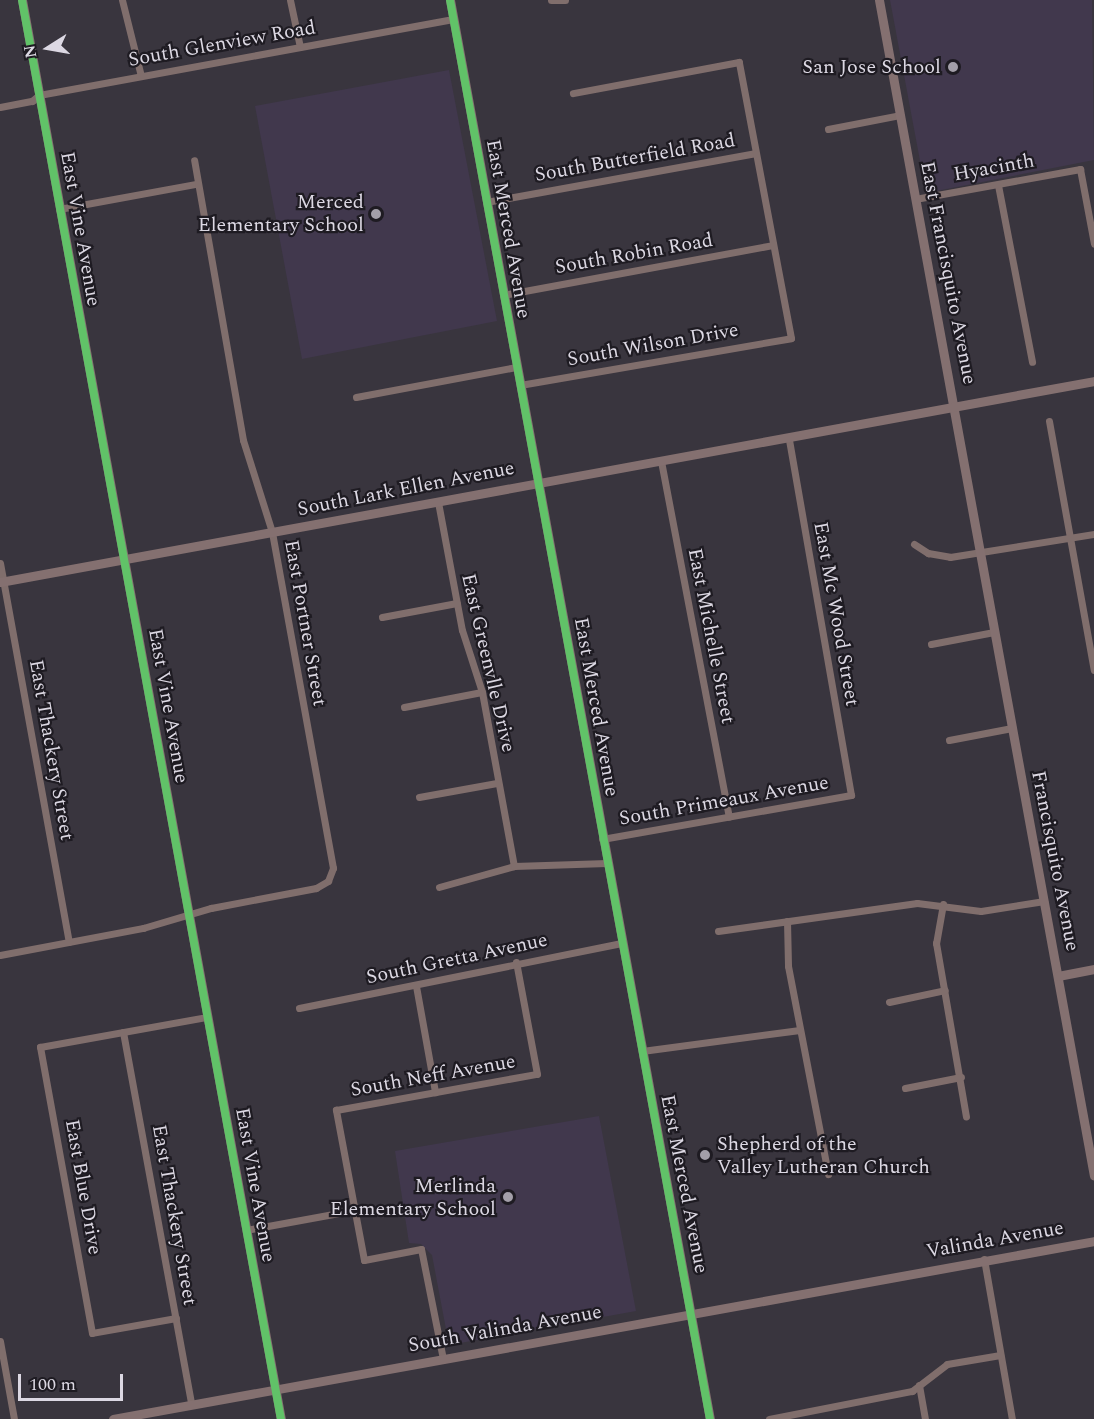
<!DOCTYPE html>
<html>
<head>
<meta charset="utf-8">
<style>
  body { margin:0 }
  #map { position:relative; width:1094px; height:1419px; overflow:hidden; background:#39353e; font-family:Spectral,serif }
  div>[style] { position:absolute }
  [style*='--x'] { left:calc(var(--x)*1px); top:calc(var(--y)*1px); width:calc(var(--w)*1px); rotate:calc(var(--a)*1deg) }
  .built>* { inset:0; background:#41384d }
  .street>* { height:7px; margin:-3.5px; padding:0 3.5px; transform-origin:3.5px; border-radius:3.5px; background:#806e6c }
  .secondary>* { height:9px; margin:-4.5px; padding:0 4.5px; transform-origin:4.5px; border-radius:4.5px; background:#847070 }
  .cycleway>* { height:8px; margin:-4px; padding:0 4px; transform-origin:4px; border-radius:4px; background:#61c268 }
  .dots>* { width:16px; height:16px; translate:-50% -50%; box-sizing:border-box; border:3px solid #1e1b22; border-radius:50% }
  span { translate:-50% -50%; white-space:nowrap; text-align:center; line-height:1.15; -webkit-text-stroke:4.5px #1e1b22; paint-order:stroke }
  .street-label { font-size:20px; color:#dcd8e3 }
  .poi-label { font-size:20px; color:#dcd8e3 }
  .right { translate:-100% -50%; text-align:right }
  .left { translate:0 -50%; text-align:left }
  .north { position:absolute; left:18px; top:18px; width:60px; height:60px; -webkit-text-stroke:4px #1e1b22; paint-order:stroke; rotate:259deg; font-size:16px; font-weight:700; line-height:24px; text-align:center; color:#dcd8e3 }
  .north::after { content:''; display:block; margin:auto; width:21px; height:27px; background:#dcd8e3; clip-path:polygon(50% 0,100% 100%,50% 72%,0 100%) }
  .scale { position:absolute; left:18px; top:1374px; width:105px; height:27px; box-sizing:border-box; border:3px solid #dcd8e3; border-top:0; padding-left:8px; font-size:18px; line-height:21px; white-space:nowrap; color:#dcd8e3; -webkit-text-stroke:4px #1e1b22; paint-order:stroke }
</style>
</head>
<body>
<div id="map">
  <div class="built">
    <i style="clip-path:polygon(890px 0,1092px 0,1094px 160px,926px 193px)"></i>
    <i style="clip-path:polygon(449px 70px,497px 321px,302px 359px,255px 106px)"></i>
    <i style="clip-path:polygon(599px 1116px,636px 1311px,449px 1345px,432px 1255px,421px 1244px,409px 1243px,395px 1151px)"></i>
  </div>
  <div class="street">
    <i style="--x:122;--y:0;--w:78;--a:76"></i>
    <i style="--x:290;--y:0;--w:48;--a:78"></i>
    <i style="--x:551;--y:0;--w:14;--a:0"></i>
    <i style="--x:0;--y:107;--w:33;--a:-11"></i>
    <i style="--x:32;--y:101;--w:9;--a:-41"></i>
    <i style="--x:39;--y:95;--w:421;--a:-10.4"></i>
    <i style="--x:828;--y:129;--w:73;--a:-11"></i>
    <i style="--x:998;--y:185;--w:180;--a:79.1"></i>
    <i style="--x:915;--y:199;--w:168;--a:-10.3"></i>
    <i style="--x:1080;--y:169;--w:76;--a:79.4"></i>
    <i style="--x:486;--y:202;--w:273;--a:-10.3"></i>
    <i style="--x:59;--y:209;--w:138;--a:-10.4"></i>
    <i style="--x:503;--y:295;--w:274;--a:-10.5"></i>
    <i style="--x:520;--y:385;--w:275;--a:-9.8"></i>
    <i style="--x:791;--y:338;--w:281;--a:-100.7"></i>
    <i style="--x:739;--y:62;--w:169;--a:169.4"></i>
    <i style="--x:356;--y:397;--w:164;--a:-10.6"></i>
    <i style="--x:1049;--y:421;--w:253;--a:79.8"></i>
    <i style="--x:661;--y:461;--w:362;--a:79.2"></i>
    <i style="--x:438;--y:502;--w:130;--a:79.4"></i>
    <i style="--x:462;--y:630;--w:65;--a:72.1"></i>
    <i style="--x:482;--y:692;--w:177;--a:79.6"></i>
    <i style="--x:914;--y:544;--w:17;--a:33"></i>
    <i style="--x:928;--y:553;--w:22;--a:10"></i>
    <i style="--x:950;--y:557;--w:146;--a:-9.1"></i>
    <i style="--x:0;--y:563;--w:385;--a:79.7"></i>
    <i style="--x:382;--y:617;--w:76;--a:-10.6"></i>
    <i style="--x:931;--y:644;--w:64;--a:-10.8"></i>
    <i style="--x:404;--y:707;--w:79;--a:-10.9"></i>
    <i style="--x:949;--y:740;--w:64;--a:-10.8"></i>
    <i style="--x:419;--y:797;--w:79;--a:-10.2"></i>
    <i style="--x:602;--y:839;--w:253;--a:-10"></i>
    <i style="--x:851;--y:795;--w:362;--a:-99.9"></i>
    <i style="--x:439;--y:887;--w:78;--a:-15.6"></i>
    <i style="--x:514;--y:866;--w:93;--a:-1.8"></i>
    <i style="--x:943;--y:904;--w:40;--a:100"></i>
    <i style="--x:936;--y:943;--w:176;--a:80.2"></i>
    <i style="--x:787;--y:921;--w:45;--a:88.7"></i>
    <i style="--x:788;--y:966;--w:212;--a:79.1"></i>
    <i style="--x:718;--y:931;--w:201;--a:-8"></i>
    <i style="--x:917;--y:903;--w:64;--a:7.1"></i>
    <i style="--x:981;--y:911;--w:64;--a:-9"></i>
    <i style="--x:0;--y:955;--w:146;--a:-10.7"></i>
    <i style="--x:143;--y:928;--w:71;--a:-16.4"></i>
    <i style="--x:211;--y:908;--w:107;--a:-10.8"></i>
    <i style="--x:316;--y:888;--w:14;--a:-30"></i>
    <i style="--x:328;--y:881;--w:14;--a:-69"></i>
    <i style="--x:333;--y:868;--w:341;--a:-100.3"></i>
    <i style="--x:272;--y:532;--w:96;--a:-107.5"></i>
    <i style="--x:243;--y:440;--w:284;--a:-99.9"></i>
    <i style="--x:416;--y:986;--w:108;--a:79.8"></i>
    <i style="--x:889;--y:1002;--w:57;--a:-12.1"></i>
    <i style="--x:299;--y:1008;--w:329;--a:-11.4"></i>
    <i style="--x:123;--y:1032;--w:378;--a:79.6"></i>
    <i style="--x:642;--y:1051;--w:159;--a:-7.6"></i>
    <i style="--x:905;--y:1088;--w:57;--a:-11.1"></i>
    <i style="--x:246;--y:1230;--w:111;--a:-10.4"></i>
    <i style="--x:984;--y:1259;--w:162;--a:80.1"></i>
    <i style="--x:176;--y:1318;--w:85;--a:169.9"></i>
    <i style="--x:92;--y:1333;--w:291;--a:-100.3"></i>
    <i style="--x:40;--y:1047;--w:170;--a:-10.2"></i>
    <i style="--x:0;--y:1341;--w:79;--a:79.8"></i>
    <i style="--x:443;--y:1359;--w:112;--a:-101.3"></i>
    <i style="--x:421;--y:1249;--w:58;--a:169.1"></i>
    <i style="--x:364;--y:1260;--w:153;--a:-100.6"></i>
    <i style="--x:336;--y:1110;--w:204;--a:-10.2"></i>
    <i style="--x:537;--y:1074;--w:114;--a:-100.6"></i>
    <i style="--x:919;--y:1385;--w:35;--a:80"></i>
    <i style="--x:769;--y:1419;--w:146;--a:-11.1"></i>
    <i style="--x:912;--y:1391;--w:44;--a:-37.6"></i>
    <i style="--x:947;--y:1364;--w:54;--a:-9.6"></i>
  </div>
  <div class="secondary">
    <i style="--x:22;--y:0;--w:1442;--a:79.66"></i>
    <i style="--x:450;--y:0;--w:1443;--a:79.62"></i>
    <i style="--x:879;--y:0;--w:1195;--a:79.64"></i>
    <i style="--x:0;--y:582;--w:1112;--a:-10.41"></i>
    <i style="--x:1058;--y:976;--w:37;--a:-11"></i>
    <i style="--x:113;--y:1419;--w:997;--a:-10.28"></i>
  </div>
  <div class="cycleway">
    <i style="--x:22;--y:0;--w:1442;--a:79.66"></i>
    <i style="--x:450;--y:0;--w:1443;--a:79.62"></i>
  </div>
  <div class="dots">
    <i style="left:953px;top:67px;background:#a39fa9"></i>
    <i style="left:376px;top:214px;background:#a39fa9"></i>
    <i style="left:705px;top:1155px;background:#a39fa9"></i>
    <i style="left:508px;top:1197px;background:#a39fa9"></i>
  </div>
  <div class="street-label">
    <span style="left:222px;top:44px;rotate:-10deg">South Glenview Road</span>
    <span style="left:635px;top:158px;rotate:-10deg">South Butterfield Road</span>
    <span style="left:994px;top:168px;rotate:-10deg">Hyacinth</span>
    <span style="left:80px;top:229px;rotate:80deg">East Vine Avenue</span>
    <span style="left:508px;top:229px;rotate:80deg">East Merced Avenue</span>
    <span style="left:634px;top:254px;rotate:-10deg">South Robin Road</span>
    <span style="left:948px;top:273px;rotate:79deg">East Francisquito Avenue</span>
    <span style="left:653px;top:345px;rotate:-10deg">South Wilson Drive</span>
    <span style="left:406px;top:489px;rotate:-11deg">South Lark Ellen Avenue</span>
    <span style="left:836px;top:614px;rotate:80deg">East Mc Wood Street</span>
    <span style="left:305px;top:623px;rotate:80deg">East Portner Street</span>
    <span style="left:711px;top:636px;rotate:79deg">East Michelle Street</span>
    <span style="left:488px;top:663px;rotate:77deg">East Greenvlle Drive</span>
    <span style="left:168px;top:706px;rotate:80deg">East Vine Avenue</span>
    <span style="left:596px;top:707px;rotate:80deg">East Merced Avenue</span>
    <span style="left:51px;top:750px;rotate:80deg">East Thackery Street</span>
    <span style="left:724px;top:801px;rotate:-10deg">South Primeaux Avenue</span>
    <span style="left:1055px;top:861px;rotate:79deg">Francisquito Avenue</span>
    <span style="left:457px;top:959px;rotate:-12deg">South Gretta Avenue</span>
    <span style="left:433px;top:1076px;rotate:-10deg">South Neff Avenue</span>
    <span style="left:684px;top:1184px;rotate:79deg">East Merced Avenue</span>
    <span style="left:255px;top:1185px;rotate:80deg">East Vine Avenue</span>
    <span style="left:83px;top:1187px;rotate:80deg">East Blue Drive</span>
    <span style="left:174px;top:1215px;rotate:80deg">East Thackery Street</span>
    <span style="left:995px;top:1240px;rotate:-10deg">Valinda Avenue</span>
    <span style="left:505px;top:1329px;rotate:-10deg">South Valinda Avenue</span>
  </div>
  <div class="poi-label">
    <span class="right" style="left:941px;top:67px">San Jose School</span>
    <span class="right" style="left:364px;top:214px">Merced<br>Elementary School</span>
    <span class="left" style="left:717px;top:1156px">Shepherd of the<br>Valley Lutheran Church</span>
    <span class="right" style="left:496px;top:1198px">Merlinda<br>Elementary School</span>
  </div>
  <div class="north">N</div>
  <div class="scale">100 m</div>
</div>
</body>
</html>
